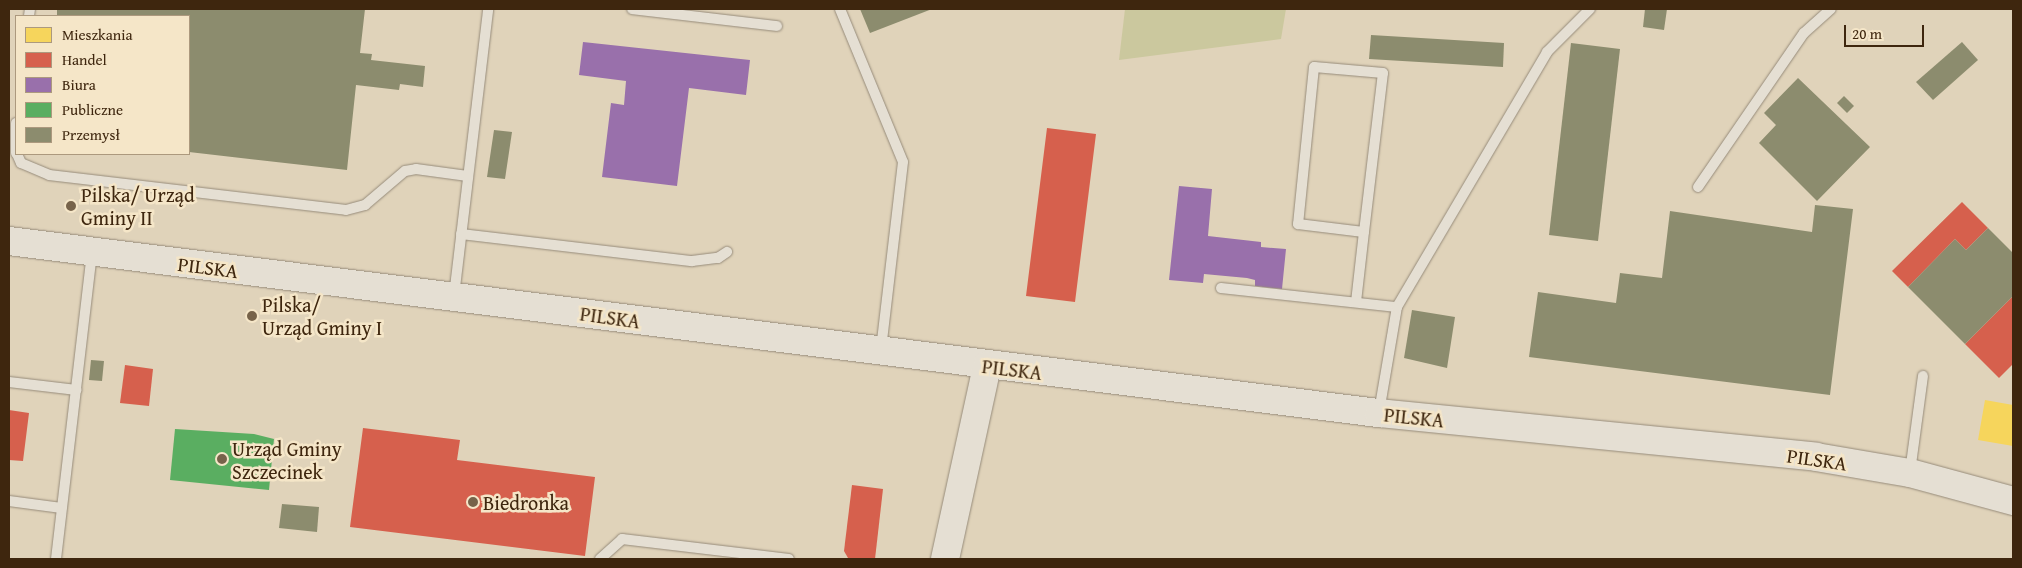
<!DOCTYPE html>
<html>
<head>
<meta charset="utf-8">
<style>
  body { margin:0 }
  #map { position:relative; width:2022px; height:568px; overflow:hidden; background:#e0d3ba; font-family:"Gentium Book Plus",serif }
  div>[style] { position:absolute }
  [style*='--x'] { left:calc(var(--x)*1px); top:calc(var(--y)*1px); width:calc(var(--w)*1px); rotate:calc(var(--a)*1deg) }
  .green>* { inset:0; background:#cbc89e }
  .homes>* { inset:0; background:#f6d55c }
  .shops>* { inset:0; background:#d6604d }
  .offices>* { inset:0; background:#9970ab }
  .public>* { inset:0; background:#5aae61 }
  .industry>* { inset:0; background:#8c8c6e }
  .roads { filter:drop-shadow(0 0 1px #968b7a) drop-shadow(0 0 1px #968b7a) }
  .lane>* { height:10px; margin:-5px; padding:0 5px; transform-origin:5px; border-radius:5px; background:#e5dfd3 }
  .secondary>* { height:28px; margin:-14px; padding:0 14px; transform-origin:14px; border-radius:14px; background:#e5dfd3 }
  .dots>* { width:14px; height:14px; translate:-50% -50%; box-sizing:border-box; border:2px solid #f5e6c8; border-radius:50% }
  span { translate:-50% -50%; white-space:nowrap; text-align:center; line-height:1.15; -webkit-text-stroke:5px #f5e6c8; paint-order:stroke }
  .poi-label { font-size:20px; color:#3e260e }
  .left { translate:0 -50%; text-align:left }
  .street-label { font-size:20px; color:#3e260e }
  .frame { position:absolute; inset:0; border:10px solid #3e260e; pointer-events:none }
  .legend { position:absolute; left:15px; top:15px; width:175px; height:140px; box-sizing:border-box; background:#f5e6c8; border:1px solid #ac997e; margin:0; padding:6px 9px; list-style:none; font-size:15px; color:#3e260e }
  .legend li { display:flex; align-items:center; gap:10px; height:25px }
  .legend b { width:25px; border:1px solid #ac997e }
  .scale { position:absolute; left:1844px; top:25px; width:80px; height:22px; box-sizing:border-box; border:2px solid #3e260e; border-top:0; padding-left:6px; font-size:15px; line-height:18px; white-space:nowrap; color:#3e260e; -webkit-text-stroke:4px #f5e6c8; paint-order:stroke }
</style>
</head>
<body>
<div id="map">
  <div class="green">
    <i style="clip-path:polygon(1125px 9px,1286px 9px,1281px 39px,1119px 60px)"></i>
  </div>
  <div class="homes">
    <i style="clip-path:polygon(1985px 400px,2013px 405px,2013px 446px,1978px 440px)"></i>
  </div>
  <div class="shops">
    <i style="clip-path:polygon(1047px 128px,1096px 134px,1075px 302px,1026px 296px)"></i>
    <i style="clip-path:polygon(1962px 202px,1988px 228px,1966px 250px,1955px 239px,1908px 287px,1892px 271px)"></i>
    <i style="clip-path:polygon(2013px 296px,2013px 364px,1999px 378px,1965px 344px)"></i>
    <i style="clip-path:polygon(125px 365px,153px 369px,149px 406px,120px 403px)"></i>
    <i style="clip-path:polygon(9px 410px,29px 413px,23px 461px,9px 460px)"></i>
    <i style="clip-path:polygon(363px 428px,460px 440px,457px 460px,595px 477px,585px 556px,350px 527px)"></i>
    <i style="clip-path:polygon(852px 485px,883px 489px,875px 559px,848px 558px,844px 551px)"></i>
  </div>
  <div class="offices">
    <i style="clip-path:polygon(583px 42px,750px 60px,746px 95px,689px 88px,677px 186px,602px 177px,611px 103px,624px 105px,626px 81px,579px 75px)"></i>
    <i style="clip-path:polygon(1179px 186px,1212px 189px,1208px 236px,1261px 242px,1261px 247px,1286px 249px,1282px 289px,1255px 286px,1255px 280px,1247px 278px,1204px 274px,1203px 283px,1169px 280px)"></i>
  </div>
  <div class="public">
    <i style="clip-path:polygon(175px 429px,254px 434px,274px 439px,269px 490px,170px 480px)"></i>
  </div>
  <div class="industry">
    <i style="clip-path:polygon(57px 9px,365px 9px,360px 53px,372px 54px,371px 60px,425px 66px,423px 87px,400px 84px,399px 90px,356px 85px,347px 170px,189px 152px,189px 16px,57px 16px)"></i>
    <i style="clip-path:polygon(860px 9px,932px 9px,870px 33px)"></i>
    <i style="clip-path:polygon(1645px 9px,1667px 9px,1664px 30px,1643px 27px)"></i>
    <i style="clip-path:polygon(1371px 35px,1504px 43px,1503px 67px,1369px 59px)"></i>
    <i style="clip-path:polygon(1962px 42px,1978px 60px,1933px 100px,1916px 82px)"></i>
    <i style="clip-path:polygon(1571px 43px,1620px 49px,1598px 241px,1549px 235px)"></i>
    <i style="clip-path:polygon(1798px 78px,1870px 147px,1817px 201px,1759px 143px,1776px 125px,1764px 113px)"></i>
    <i style="clip-path:polygon(1844px 96px,1854px 106px,1847px 113px,1837px 103px)"></i>
    <i style="clip-path:polygon(494px 130px,512px 132px,505px 179px,487px 177px)"></i>
    <i style="clip-path:polygon(1815px 205px,1853px 209px,1830px 395px,1529px 357px,1538px 292px,1616px 303px,1620px 273px,1662px 278px,1670px 211px,1812px 232px)"></i>
    <i style="clip-path:polygon(1988px 228px,2013px 253px,2013px 296px,1965px 344px,1908px 287px,1955px 239px,1966px 250px)"></i>
    <i style="clip-path:polygon(1412px 310px,1455px 317px,1447px 368px,1404px 358px)"></i>
    <i style="clip-path:polygon(91px 360px,104px 361px,102px 381px,89px 380px)"></i>
    <i style="clip-path:polygon(282px 504px,319px 507px,317px 532px,279px 528px)"></i>
  </div>
  <div class="roads">
    <div class="lane">
      <i style="--x:632;--y:9;--w:146;--a:6.7"></i>
      <i style="--x:840;--y:9;--w:165;--a:67.6"></i>
      <i style="--x:903;--y:162;--w:188;--a:96.7"></i>
      <i style="--x:29;--y:16;--w:7;--a:-82"></i>
      <i style="--x:16;--y:123;--w:30;--a:90"></i>
      <i style="--x:17;--y:154;--w:10;--a:66"></i>
      <i style="--x:21;--y:163;--w:30;--a:23"></i>
      <i style="--x:49;--y:175;--w:299;--a:6.7"></i>
      <i style="--x:346;--y:210;--w:20;--a:-15"></i>
      <i style="--x:365;--y:205;--w:52;--a:-40.4"></i>
      <i style="--x:405;--y:171;--w:11;--a:-10"></i>
      <i style="--x:416;--y:169;--w:52;--a:7.7"></i>
      <i style="--x:1698;--y:187;--w:187;--a:-55.5"></i>
      <i style="--x:1804;--y:33;--w:36;--a:-42"></i>
      <i style="--x:461;--y:234;--w:233;--a:6.7"></i>
      <i style="--x:692;--y:261;--w:26;--a:-7"></i>
      <i style="--x:718;--y:258;--w:11;--a:-34"></i>
      <i style="--x:1221;--y:288;--w:177;--a:6.2"></i>
      <i style="--x:454;--y:296;--w:289;--a:-83.2"></i>
      <i style="--x:1356;--y:302;--w:70;--a:-83.5"></i>
      <i style="--x:1364;--y:232;--w:160;--a:-83.2"></i>
      <i style="--x:1383;--y:73;--w:69;--a:-175"></i>
      <i style="--x:1314;--y:67;--w:158;--a:95.8"></i>
      <i style="--x:1298;--y:224;--w:66;--a:6.9"></i>
      <i style="--x:9;--y:382;--w:68;--a:6.7"></i>
      <i style="--x:1379;--y:412;--w:107;--a:-80.3"></i>
      <i style="--x:1397;--y:307;--w:296;--a:-59.5"></i>
      <i style="--x:1547;--y:52;--w:61;--a:-45"></i>
      <i style="--x:1910;--y:472;--w:97;--a:-82.3"></i>
      <i style="--x:9;--y:501;--w:53;--a:7.5"></i>
      <i style="--x:56;--y:559;--w:308;--a:-83.3"></i>
      <i style="--x:600;--y:559;--w:30;--a:-42"></i>
      <i style="--x:622;--y:539;--w:168;--a:6.8"></i>
    </div>
    <div class="secondary">
      <i style="--x:9;--y:241;--w:1381;--a:7.16"></i>
      <i style="--x:1379;--y:413;--w:439;--a:5.7"></i>
      <i style="--x:1816;--y:457;--w:95;--a:9.7"></i>
      <i style="--x:1910;--y:473;--w:107;--a:15.2"></i>
      <i style="--x:945;--y:559;--w:198;--a:-77.7"></i>
    </div>
  </div>
  <div class="dots">
    <i style="left:71px;top:206px;background:#77634a"></i>
    <i style="left:252px;top:316px;background:#77634a"></i>
    <i style="left:222px;top:459px;background:#77634a"></i>
    <i style="left:473px;top:502px;background:#77634a"></i>
  </div>
  <div class="poi-label">
    <span class="left" style="left:81px;top:206px">Pilska/ Urząd<br>Gminy II</span>
    <span class="left" style="left:262px;top:316px">Pilska/<br>Urząd Gminy I</span>
    <span class="left" style="left:232px;top:460px">Urząd Gminy<br>Szczecinek</span>
    <span class="left" style="left:483px;top:502px">Biedronka</span>
  </div>
  <div class="street-label">
    <span style="left:208px;top:267px;rotate:7deg">PILSKA</span>
    <span style="left:610px;top:317px;rotate:8deg">PILSKA</span>
    <span style="left:1012px;top:369px;rotate:7deg">PILSKA</span>
    <span style="left:1414px;top:417px;rotate:6deg">PILSKA</span>
    <span style="left:1817px;top:459px;rotate:8deg">PILSKA</span>
  </div>
  <div class="frame"></div>
  <ul class="legend">
  <li><b style="height:14px;background:#f6d55c"></b>Mieszkania</li>
  <li><b style="height:14px;background:#d6604d"></b>Handel</li>
  <li><b style="height:14px;background:#9970ab"></b>Biura</li>
  <li><b style="height:14px;background:#5aae61"></b>Publiczne</li>
  <li><b style="height:14px;background:#8c8c6e"></b>Przemysł</li>
  </ul>
  <div class="scale">20 m</div>
</div>
</body>
</html>
